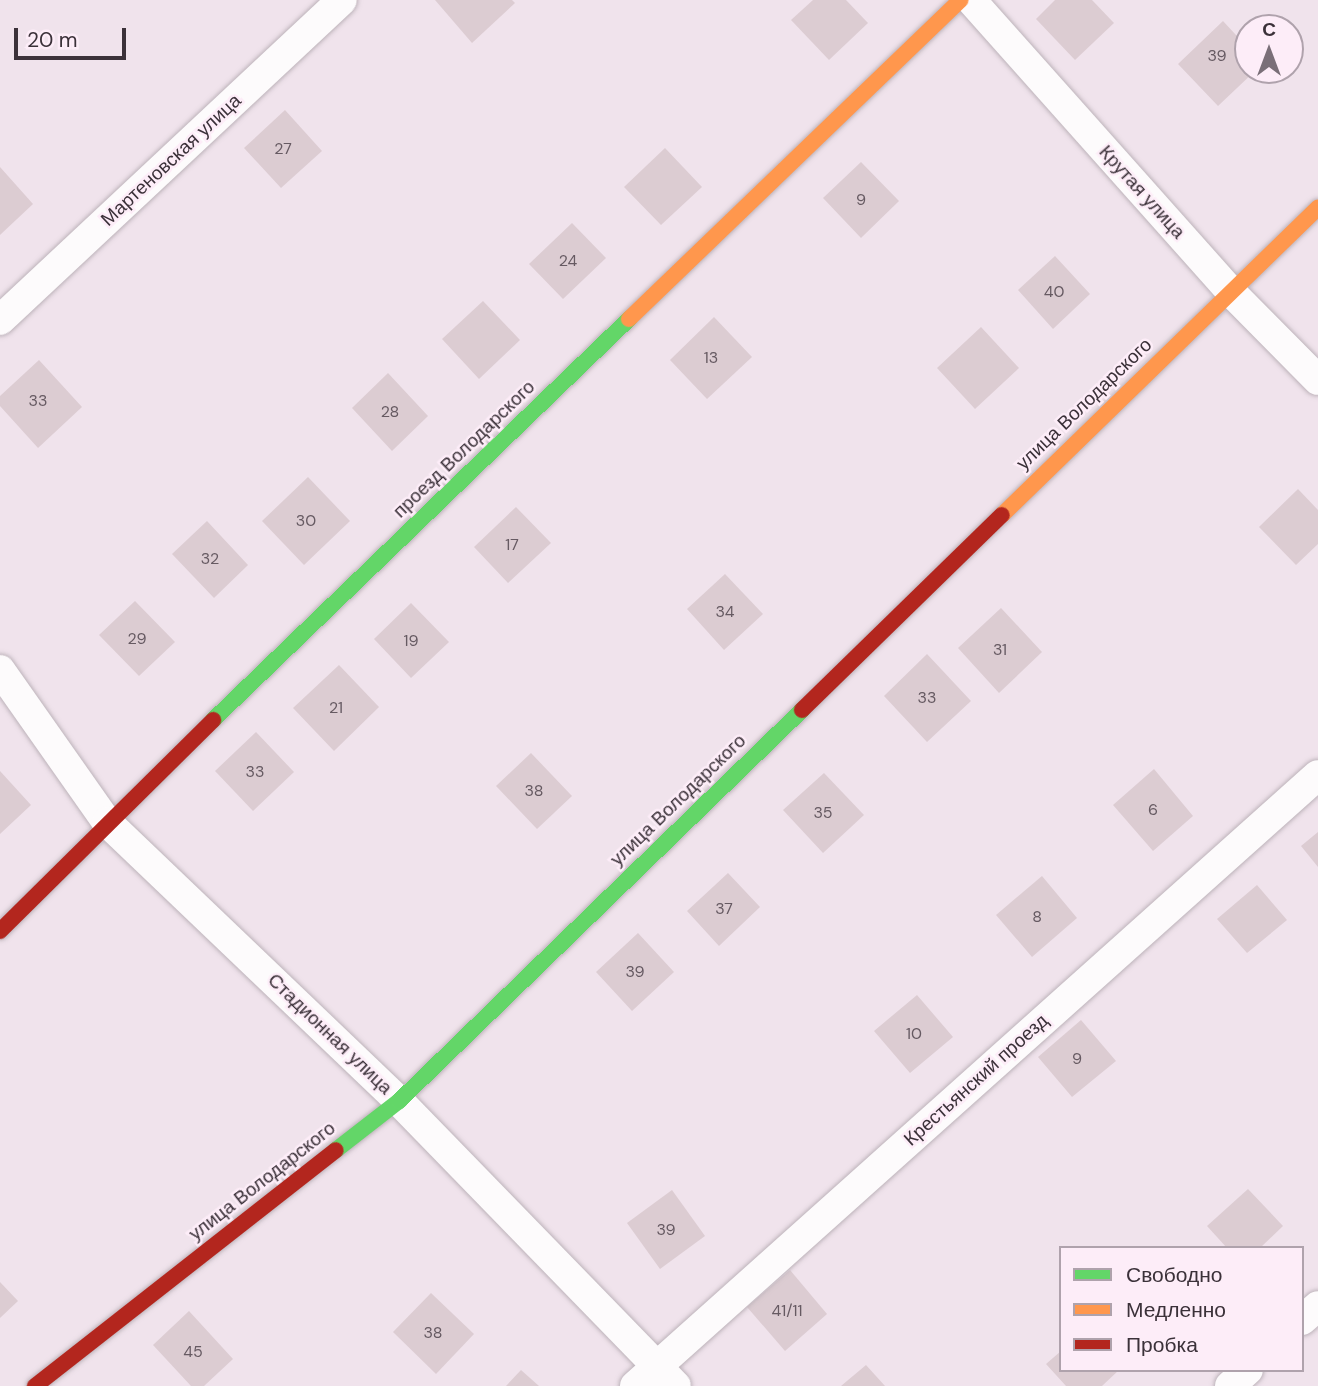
<!DOCTYPE html>
<html>
<head>
<meta charset="utf-8">
<style>
  body { margin:0 }
  #map { position:relative; width:1318px; height:1386px; overflow:hidden; background:#f0e3ec; font-family:"DM Sans",sans-serif }
  div>[style] { position:absolute }
  [style*='--x'] { left:calc(var(--x)*1px); top:calc(var(--y)*1px); width:calc(var(--w)*1px); rotate:calc(var(--a)*1deg) }
  .building>* { inset:0; background:#dcccd2 }
  .roads { filter:drop-shadow(0 0 2px #bdb3ba) drop-shadow(0 0 2px #bdb3ba) }
  .street>* { height:30px; margin:-15px; padding:0 15px; transform-origin:15px; border-radius:15px; background:#fdfbfc }
  .fast>* { height:16px; margin:-8px; padding:0 8px; transform-origin:8px; border-radius:8px; background:#63d668 }
  .slow>* { height:16px; margin:-8px; padding:0 8px; transform-origin:8px; border-radius:8px; background:#ff974d }
  .jam>* { height:16px; margin:-8px; padding:0 8px; transform-origin:8px; border-radius:8px; background:#b3261e }
  span { translate:-50% -50%; white-space:nowrap; text-align:center; line-height:1.15; -webkit-text-stroke:5px #fdedf8; paint-order:stroke }
  .number-label { font-size:16px; color:#665a62 }
  .number-label span { -webkit-text-stroke-width:0 }
  .street-label { font-size:19px; color:#3b3139 }
  .legend { position:absolute; left:1059px; top:1246px; width:245px; height:126px; box-sizing:border-box; background:#fdedf8; border:2px solid #afa2ac; margin:0; padding:9px 12px; list-style:none; font-size:21px; color:#3b3139 }
  .legend li { display:flex; align-items:center; gap:14px; height:35px }
  .legend b { width:35px; border:2px solid #afa2ac }
  .north { position:absolute; left:1234px; top:14px; width:70px; height:70px; box-sizing:border-box; background:#fdedf8; border:2px solid #afa2ac; border-radius:50%; rotate:0deg; font-size:19px; font-weight:700; line-height:28px; text-align:center; color:#3b3139 }
  .north::after { content:''; display:block; margin:auto; width:24px; height:32px; background:#7a6f78; clip-path:polygon(50% 0,100% 100%,50% 72%,0 100%) }
  .scale { position:absolute; left:14px; top:28px; width:112px; height:32px; box-sizing:border-box; border:4px solid #3b3139; border-top:0; padding-left:9px; font-size:21px; line-height:24px; white-space:nowrap; color:#3b3139; -webkit-text-stroke:5px #fdedf8; paint-order:stroke }
</style>
</head>
<body>
<div id="map">
  <div class="building">
    <i style="clip-path:polygon(435px 0,512px 0,515px 3px,472px 43px)"></i>
    <i style="clip-path:polygon(813px 0,846px 0,868px 23px,829px 60px,791px 20px)"></i>
    <i style="clip-path:polygon(1055px 0,1092px 0,1114px 23px,1075px 60px,1036px 19px)"></i>
    <i style="clip-path:polygon(1223px 21px,1248px 48px,1248px 70px,1256px 70px,1218px 106px,1178px 64px)"></i>
    <i style="clip-path:polygon(285px 110px,322px 151px,281px 188px,244px 148px)"></i>
    <i style="clip-path:polygon(665px 148px,702px 187px,661px 225px,624px 187px)"></i>
    <i style="clip-path:polygon(861px 162px,899px 201px,861px 238px,823px 198px)"></i>
    <i style="clip-path:polygon(0 167px,33px 204px,0 235px)"></i>
    <i style="clip-path:polygon(572px 223px,606px 258px,563px 299px,529px 264px)"></i>
    <i style="clip-path:polygon(1055px 256px,1090px 294px,1053px 329px,1018px 290px)"></i>
    <i style="clip-path:polygon(483px 301px,520px 340px,479px 379px,442px 339px)"></i>
    <i style="clip-path:polygon(714px 317px,752px 357px,707px 399px,670px 360px)"></i>
    <i style="clip-path:polygon(981px 327px,1019px 368px,975px 409px,937px 368px)"></i>
    <i style="clip-path:polygon(39px 360px,82px 407px,38px 448px,0 406px,0 396px)"></i>
    <i style="clip-path:polygon(388px 373px,428px 416px,392px 451px,352px 408px)"></i>
    <i style="clip-path:polygon(308px 477px,350px 521px,304px 565px,262px 521px)"></i>
    <i style="clip-path:polygon(1298px 489px,1318px 510px,1318px 544px,1296px 565px,1259px 527px)"></i>
    <i style="clip-path:polygon(516px 507px,551px 543px,508px 583px,474px 547px)"></i>
    <i style="clip-path:polygon(207px 521px,248px 565px,214px 598px,172px 554px)"></i>
    <i style="clip-path:polygon(725px 574px,763px 614px,724px 650px,687px 609px)"></i>
    <i style="clip-path:polygon(135px 601px,175px 642px,139px 676px,99px 635px)"></i>
    <i style="clip-path:polygon(411px 603px,449px 642px,411px 678px,374px 639px)"></i>
    <i style="clip-path:polygon(1001px 608px,1042px 652px,999px 693px,958px 648px)"></i>
    <i style="clip-path:polygon(927px 654px,971px 701px,927px 742px,884px 696px)"></i>
    <i style="clip-path:polygon(339px 665px,379px 707px,334px 751px,293px 708px)"></i>
    <i style="clip-path:polygon(256px 732px,294px 772px,253px 811px,215px 771px)"></i>
    <i style="clip-path:polygon(531px 753px,572px 796px,537px 829px,496px 786px)"></i>
    <i style="clip-path:polygon(1154px 769px,1193px 816px,1153px 851px,1113px 805px)"></i>
    <i style="clip-path:polygon(0 771px,31px 805px,0 834px)"></i>
    <i style="clip-path:polygon(824px 773px,864px 815px,823px 853px,783px 810px)"></i>
    <i style="clip-path:polygon(1318px 832px,1318px 867px,1301px 846px)"></i>
    <i style="clip-path:polygon(728px 873px,760px 907px,719px 946px,687px 911px)"></i>
    <i style="clip-path:polygon(1042px 876px,1077px 918px,1032px 957px,996px 915px)"></i>
    <i style="clip-path:polygon(1257px 885px,1287px 920px,1247px 953px,1217px 919px)"></i>
    <i style="clip-path:polygon(638px 933px,674px 972px,632px 1011px,596px 972px)"></i>
    <i style="clip-path:polygon(917px 995px,953px 1037px,910px 1073px,874px 1031px)"></i>
    <i style="clip-path:polygon(1081px 1020px,1116px 1061px,1072px 1097px,1038px 1057px)"></i>
    <i style="clip-path:polygon(1248px 1189px,1283px 1226px,1260px 1248px,1227px 1248px,1207px 1226px)"></i>
    <i style="clip-path:polygon(672px 1190px,705px 1236px,660px 1269px,627px 1223px)"></i>
    <i style="clip-path:polygon(790px 1270px,827px 1314px,785px 1351px,747px 1307px)"></i>
    <i style="clip-path:polygon(0 1282px,18px 1301px,0 1318px)"></i>
    <i style="clip-path:polygon(431px 1293px,474px 1334px,436px 1374px,393px 1332px)"></i>
    <i style="clip-path:polygon(189px 1311px,233px 1359px,204px 1386px,191px 1386px,153px 1345px)"></i>
    <i style="clip-path:polygon(1061px 1351px,1061px 1370px,1119px 1370px,1102px 1386px,1066px 1386px,1046px 1364px)"></i>
    <i style="clip-path:polygon(866px 1365px,885px 1386px,841px 1386px)"></i>
    <i style="clip-path:polygon(521px 1370px,539px 1386px,506px 1386px)"></i>
  </div>
  <div class="roads">
    <div class="street">
      <i style="--x:971;--y:0;--w:390;--a:48.3"></i>
      <i style="--x:1230;--y:291;--w:125;--a:45.3"></i>
      <i style="--x:0;--y:320;--w:468;--a:-43.1"></i>
      <i style="--x:0;--y:670;--w:186;--a:54.9"></i>
      <i style="--x:107;--y:822;--w:404;--a:43.7"></i>
      <i style="--x:399;--y:1101;--w:397;--a:45.8"></i>
      <i style="--x:1302;--y:1320;--w:21;--a:-41"></i>
      <i style="--x:635;--y:1386;--w:916;--a:-41.82"></i>
      <i style="--x:1230;--y:1386;--w:24;--a:-42"></i>
    </div>
    <div class="fast">
      <i style="--x:213;--y:720;--w:578;--a:-43.95"></i>
      <i style="--x:336;--y:1150;--w:80;--a:-37.9"></i>
      <i style="--x:399;--y:1101;--w:562;--a:-44.13"></i>
    </div>
    <div class="slow">
      <i style="--x:629;--y:319;--w:460;--a:-43.9"></i>
      <i style="--x:1002;--y:515;--w:441;--a:-44.2"></i>
    </div>
    <div class="jam">
      <i style="--x:802;--y:710;--w:279;--a:-44.3"></i>
      <i style="--x:0;--y:931;--w:300;--a:-44.7"></i>
      <i style="--x:35;--y:1386;--w:382;--a:-38.1"></i>
    </div>
  </div>
  <div class="number-label">
    <span style="left:1217px;top:56px">39</span>
    <span style="left:283px;top:149px">27</span>
    <span style="left:861px;top:200px">9</span>
    <span style="left:568px;top:261px">24</span>
    <span style="left:1054px;top:292px">40</span>
    <span style="left:711px;top:358px">13</span>
    <span style="left:38px;top:401px">33</span>
    <span style="left:390px;top:412px">28</span>
    <span style="left:306px;top:521px">30</span>
    <span style="left:512px;top:545px">17</span>
    <span style="left:210px;top:559px">32</span>
    <span style="left:725px;top:612px">34</span>
    <span style="left:137px;top:639px">29</span>
    <span style="left:411px;top:641px">19</span>
    <span style="left:1000px;top:650px">31</span>
    <span style="left:927px;top:698px">33</span>
    <span style="left:336px;top:708px">21</span>
    <span style="left:255px;top:772px">33</span>
    <span style="left:534px;top:791px">38</span>
    <span style="left:1153px;top:810px">6</span>
    <span style="left:823px;top:813px">35</span>
    <span style="left:724px;top:909px">37</span>
    <span style="left:1037px;top:917px">8</span>
    <span style="left:635px;top:972px">39</span>
    <span style="left:914px;top:1034px">10</span>
    <span style="left:1077px;top:1059px">9</span>
    <span style="left:666px;top:1230px">39</span>
    <span style="left:787px;top:1311px">41/11</span>
    <span style="left:433px;top:1333px">38</span>
    <span style="left:193px;top:1352px">45</span>
  </div>
  <div class="street-label">
    <span style="left:171px;top:160px;rotate:-43deg">Мартеновская улица</span>
    <span style="left:1142px;top:192px;rotate:48deg">Крутая улица</span>
    <span style="left:1084px;top:404px;rotate:-44deg">улица Володарского</span>
    <span style="left:464px;top:449px;rotate:-44deg">проезд Володарского</span>
    <span style="left:678px;top:800px;rotate:-44deg">улица Володарского</span>
    <span style="left:330px;top:1034px;rotate:44deg">Стадионная улица</span>
    <span style="left:976px;top:1080px;rotate:-42deg">Крестьянский проезд</span>
    <span style="left:262px;top:1181px;rotate:-38deg">улица Володарского</span>
  </div>
  <ul class="legend">
  <li><b style="height:9px;background:#63d668"></b>Свободно</li>
  <li><b style="height:9px;background:#ff974d"></b>Медленно</li>
  <li><b style="height:9px;background:#b3261e"></b>Пробка</li>
  </ul>
  <div class="north">С</div>
  <div class="scale">20 m</div>
</div>
</body>
</html>
